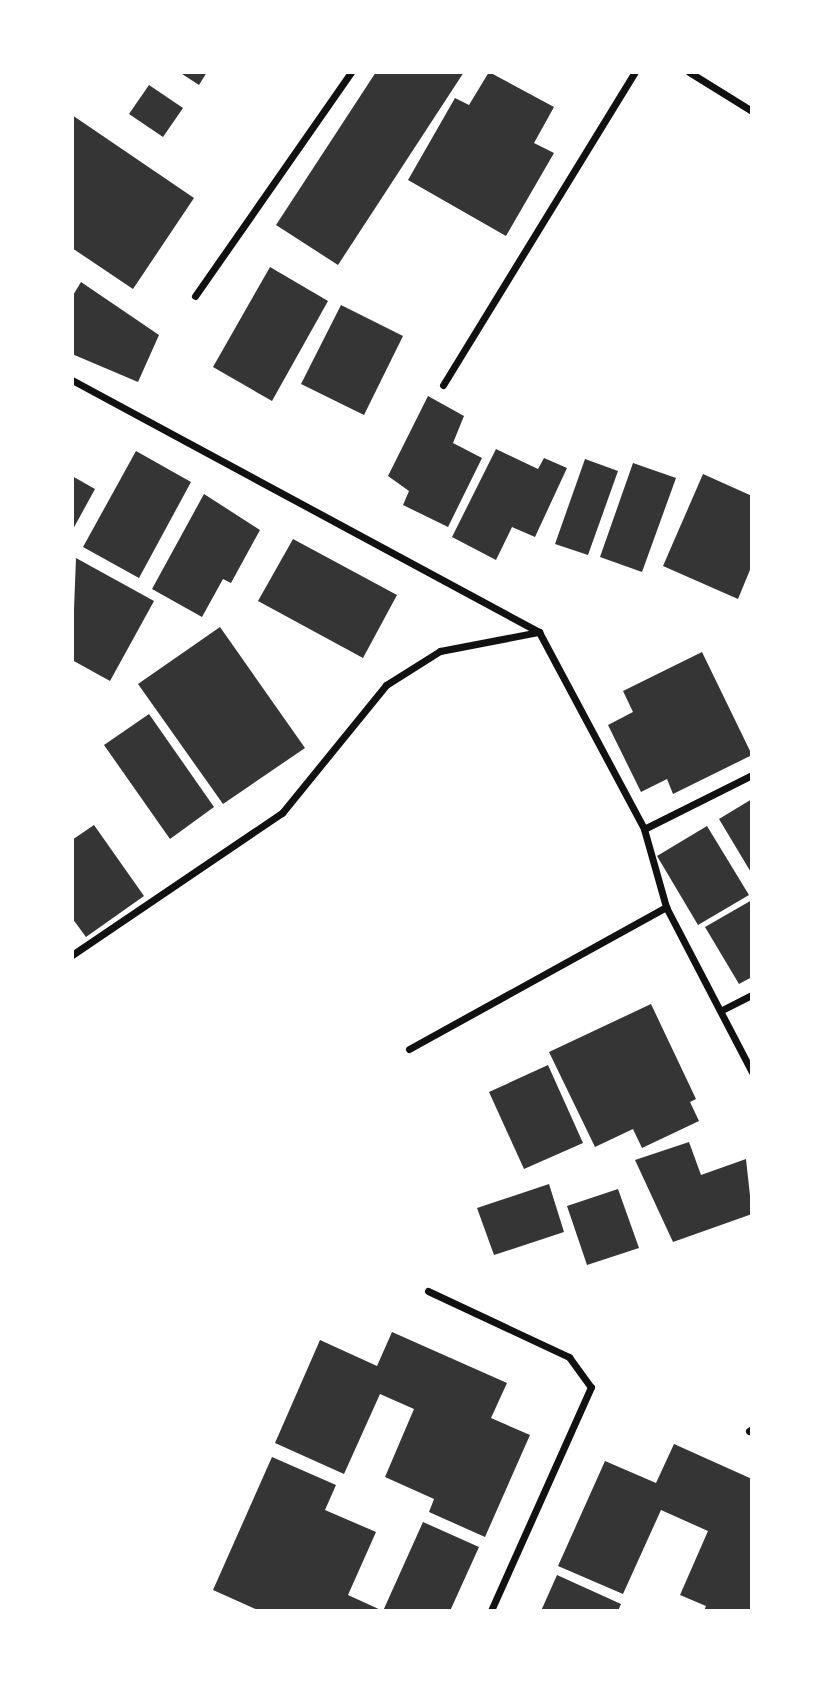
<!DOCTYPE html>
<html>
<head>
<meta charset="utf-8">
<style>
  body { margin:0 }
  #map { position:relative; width:824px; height:1683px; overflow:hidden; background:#fff; font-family:Spectral,serif }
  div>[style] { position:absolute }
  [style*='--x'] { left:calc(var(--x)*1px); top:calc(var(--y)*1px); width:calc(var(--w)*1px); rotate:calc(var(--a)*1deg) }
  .building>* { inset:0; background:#353535 }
  .minor>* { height:7px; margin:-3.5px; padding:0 3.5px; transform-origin:3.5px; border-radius:3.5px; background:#111 }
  span { translate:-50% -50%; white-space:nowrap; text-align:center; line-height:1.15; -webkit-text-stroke:7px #fff; paint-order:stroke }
  .frame { position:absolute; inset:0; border:74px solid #fff; pointer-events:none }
</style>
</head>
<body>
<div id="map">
  <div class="building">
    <i style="clip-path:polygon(179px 72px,207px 72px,199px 85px)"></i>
    <i style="clip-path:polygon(376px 72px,464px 72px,338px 265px,276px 225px)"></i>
    <i style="clip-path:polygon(489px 72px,554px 107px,534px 143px,554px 153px,506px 236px,408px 180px,455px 98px,469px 105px)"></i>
    <i style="clip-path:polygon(149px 85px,183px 108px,163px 137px,129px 114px)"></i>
    <i style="clip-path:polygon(72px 115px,194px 198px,133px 289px,72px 248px)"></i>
    <i style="clip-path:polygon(270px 267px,328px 301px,272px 401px,213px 367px)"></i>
    <i style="clip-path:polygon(81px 282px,159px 335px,138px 382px,72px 354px,72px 297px)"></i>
    <i style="clip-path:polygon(341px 305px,403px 336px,364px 415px,301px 384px)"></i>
    <i style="clip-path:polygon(428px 396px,464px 416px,453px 443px,482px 458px,448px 527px,403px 505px,409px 491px,388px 476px)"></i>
    <i style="clip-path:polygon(496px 449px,538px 469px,544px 458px,567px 468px,535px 537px,512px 527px,496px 560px,452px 537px)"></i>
    <i style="clip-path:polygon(136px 451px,191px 482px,139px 578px,83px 547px)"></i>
    <i style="clip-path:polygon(585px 459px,618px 471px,588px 555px,555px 544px)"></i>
    <i style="clip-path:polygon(633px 463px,676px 478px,642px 572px,600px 557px)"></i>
    <i style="clip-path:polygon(703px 474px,752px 496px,752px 565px,738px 599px,663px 566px)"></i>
    <i style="clip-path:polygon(72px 476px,95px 489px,72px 531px)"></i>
    <i style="clip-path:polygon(204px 494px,260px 530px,231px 583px,223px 579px,202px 617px,152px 589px)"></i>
    <i style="clip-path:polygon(293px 539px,397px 595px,363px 658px,258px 601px)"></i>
    <i style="clip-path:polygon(76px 558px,154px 601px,110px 681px,72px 660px)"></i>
    <i style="clip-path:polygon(220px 627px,305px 748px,223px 804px,138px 684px)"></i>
    <i style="clip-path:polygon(702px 652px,752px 755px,673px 794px,667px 779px,641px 792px,608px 725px,633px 712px,623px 691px)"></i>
    <i style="clip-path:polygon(149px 714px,214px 807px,170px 839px,104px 745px)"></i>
    <i style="clip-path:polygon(752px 799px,752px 874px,719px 819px)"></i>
    <i style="clip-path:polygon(94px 825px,144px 896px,86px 937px,72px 918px,72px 840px)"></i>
    <i style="clip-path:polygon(707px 826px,749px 895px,698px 925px,657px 856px)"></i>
    <i style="clip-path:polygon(752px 900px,752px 977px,739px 984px,705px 927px)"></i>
    <i style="clip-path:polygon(651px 1004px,696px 1099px,690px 1102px,699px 1121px,642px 1148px,633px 1129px,595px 1147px,549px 1052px)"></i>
    <i style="clip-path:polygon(548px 1065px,583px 1143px,524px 1169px,489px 1092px)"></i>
    <i style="clip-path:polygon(689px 1142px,701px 1175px,746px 1159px,752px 1214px,673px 1242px,635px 1160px)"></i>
    <i style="clip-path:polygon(549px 1184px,564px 1232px,494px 1255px,477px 1208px)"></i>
    <i style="clip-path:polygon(618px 1189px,639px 1248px,587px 1265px,567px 1206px)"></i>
    <i style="clip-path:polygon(392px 1332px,507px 1383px,491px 1418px,530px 1435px,485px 1537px,429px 1512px,434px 1499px,385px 1477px,414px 1409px,380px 1394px,344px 1474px,275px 1443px,320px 1340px,377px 1366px)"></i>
    <i style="clip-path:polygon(674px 1444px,752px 1479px,752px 1611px,704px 1611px,706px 1606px,680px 1595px,708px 1531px,661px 1510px,623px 1594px,558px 1566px,605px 1461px,656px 1483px)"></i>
    <i style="clip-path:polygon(272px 1457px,336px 1485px,325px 1510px,376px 1532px,348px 1595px,383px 1611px,423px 1522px,479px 1547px,450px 1611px,260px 1611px,213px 1590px)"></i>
    <i style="clip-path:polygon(557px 1575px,621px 1604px,618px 1611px,541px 1611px)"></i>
  </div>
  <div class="minor">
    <i style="--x:689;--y:72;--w:74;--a:31.8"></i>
    <i style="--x:195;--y:296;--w:273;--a:-55.1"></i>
    <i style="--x:72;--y:380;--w:531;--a:28.35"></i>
    <i style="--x:539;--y:632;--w:223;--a:61.9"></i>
    <i style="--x:644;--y:829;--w:81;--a:74.2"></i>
    <i style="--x:666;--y:907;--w:186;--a:62.5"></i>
    <i style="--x:443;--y:385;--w:367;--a:-58.5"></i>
    <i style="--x:644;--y:829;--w:121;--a:-26.6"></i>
    <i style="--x:72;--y:955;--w:254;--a:-34.1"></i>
    <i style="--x:282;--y:813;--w:165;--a:-50.9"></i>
    <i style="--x:386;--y:685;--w:64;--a:-32.2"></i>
    <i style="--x:440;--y:651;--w:101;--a:-10.9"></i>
    <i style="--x:722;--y:1010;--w:34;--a:-27"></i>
    <i style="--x:409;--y:1049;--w:294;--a:-28.9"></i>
    <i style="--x:428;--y:1291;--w:156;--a:25.1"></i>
    <i style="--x:569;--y:1357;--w:37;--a:54"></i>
    <i style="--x:591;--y:1387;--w:245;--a:114.1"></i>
    <i style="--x:749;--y:1431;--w:4;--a:-34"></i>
  </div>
  <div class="frame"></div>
</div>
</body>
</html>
